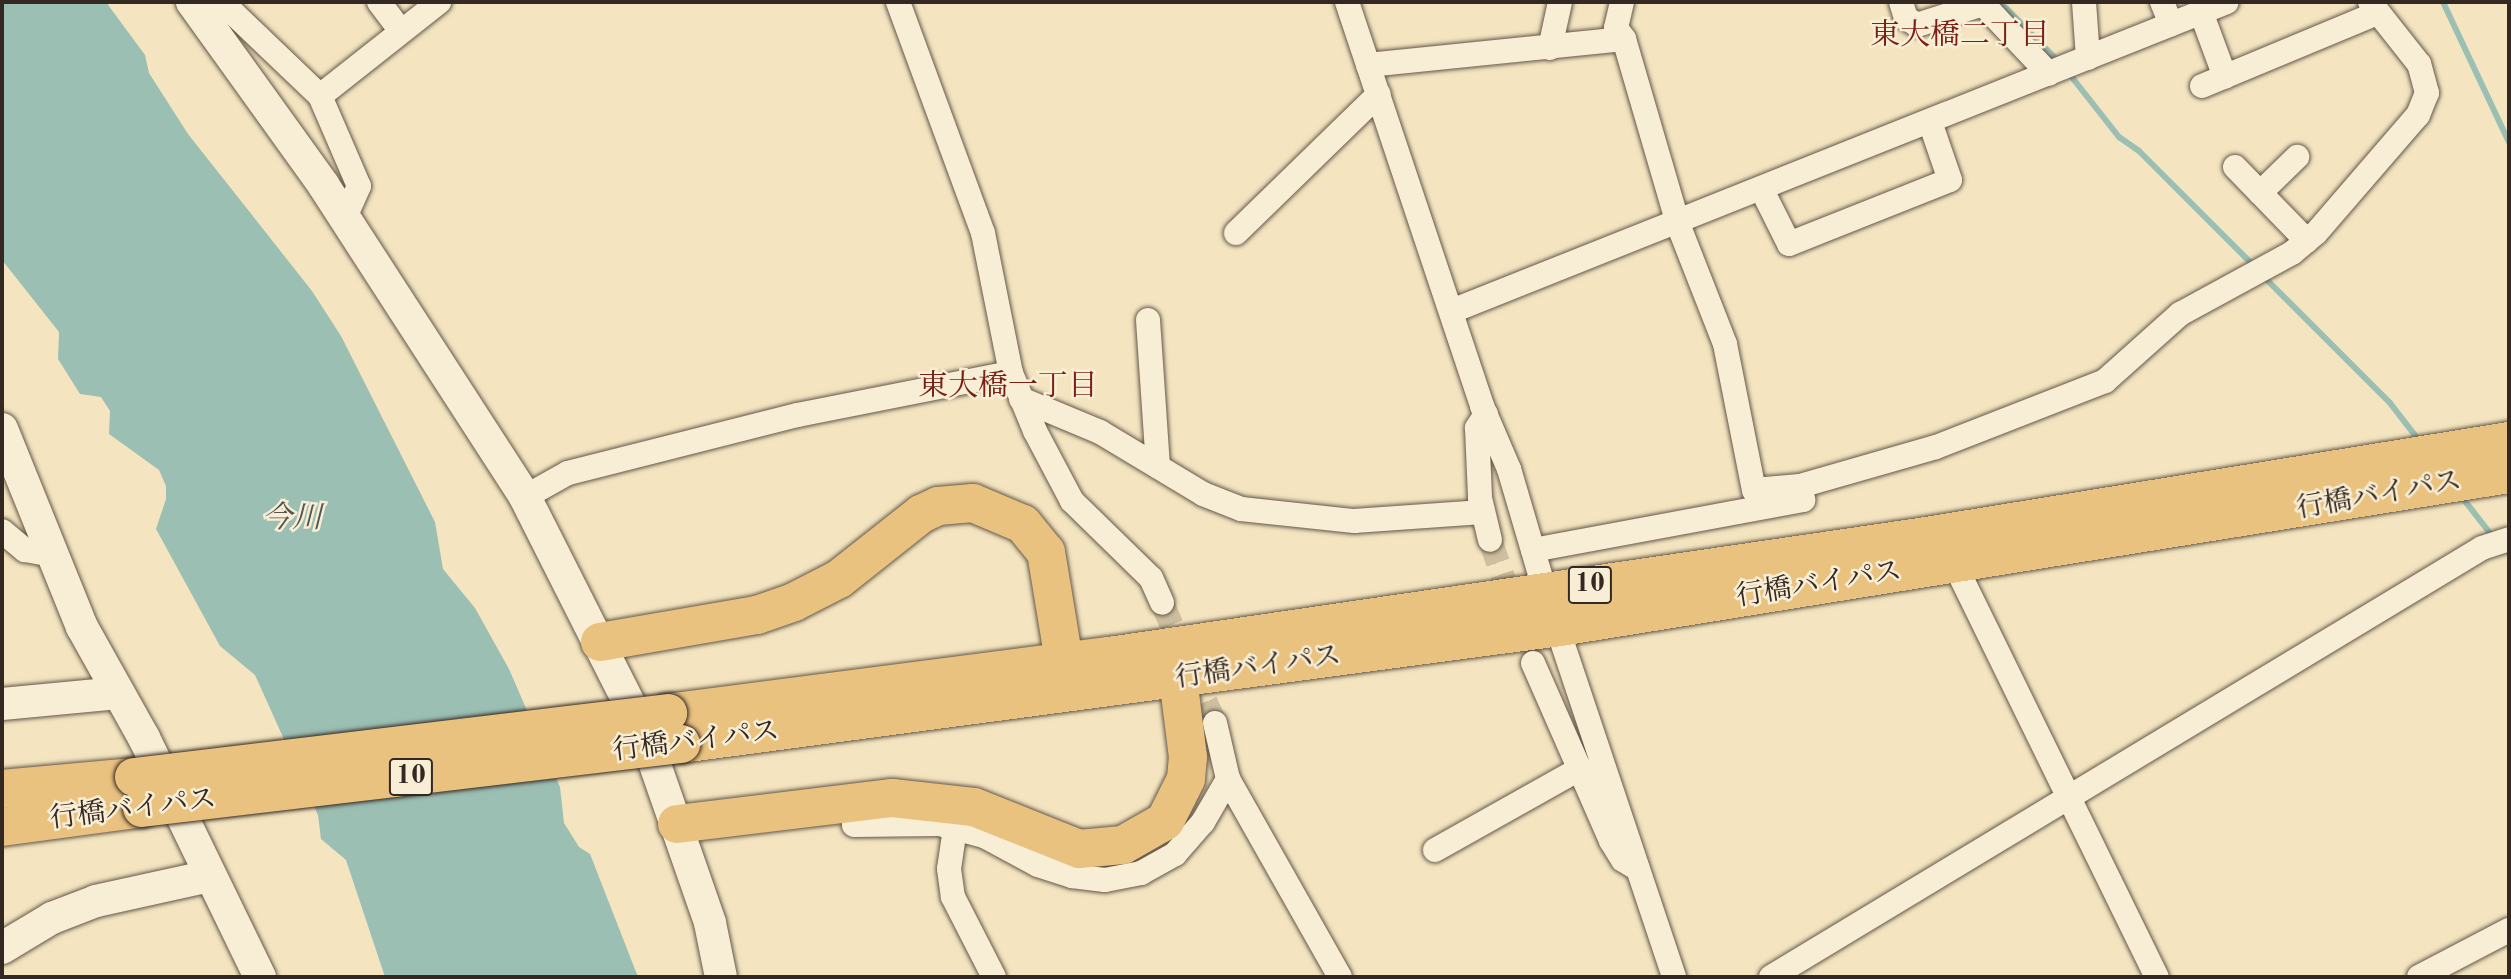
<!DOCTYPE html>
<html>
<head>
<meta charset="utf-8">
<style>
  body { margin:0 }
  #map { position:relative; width:2511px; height:979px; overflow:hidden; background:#f4e5c0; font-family:"Old Standard TT","Noto Serif JP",serif }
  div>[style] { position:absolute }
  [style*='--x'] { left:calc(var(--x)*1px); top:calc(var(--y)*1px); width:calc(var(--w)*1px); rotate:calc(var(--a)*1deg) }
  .water>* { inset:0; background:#9cbfb3 }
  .stream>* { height:6px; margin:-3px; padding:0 3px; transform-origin:3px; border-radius:3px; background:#9cbfb3 }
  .minor-tunnel>* { height:24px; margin-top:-12px; transform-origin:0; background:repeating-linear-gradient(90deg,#cebfa0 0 24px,transparent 0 36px) }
  .roads { filter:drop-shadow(0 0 2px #64574a) drop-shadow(0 0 2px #64574a) }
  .minor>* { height:24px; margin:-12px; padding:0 12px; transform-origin:12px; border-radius:12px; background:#f8eed6 }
  .tertiary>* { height:32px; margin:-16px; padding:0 16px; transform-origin:16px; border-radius:16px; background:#f8eed6 }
  .trunk>* { height:38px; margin:-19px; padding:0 19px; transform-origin:19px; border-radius:19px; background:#eac280 }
  .bridges { filter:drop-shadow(0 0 2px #342822) drop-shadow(0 0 2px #342822) }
  .trunk-bridge>* { height:38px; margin:-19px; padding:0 19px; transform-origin:19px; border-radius:19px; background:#eac280 }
  span { translate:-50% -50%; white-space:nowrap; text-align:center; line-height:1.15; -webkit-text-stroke:5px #f8eed6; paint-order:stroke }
  .shield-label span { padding:2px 5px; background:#f8eed6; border:2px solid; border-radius:5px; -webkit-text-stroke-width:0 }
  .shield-label { font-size:26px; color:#342822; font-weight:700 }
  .street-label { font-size:28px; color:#342822 }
  .neighbourhood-label { font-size:30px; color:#7a1f14 }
  .water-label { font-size:30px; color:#53554e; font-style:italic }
  .frame { position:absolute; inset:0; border:4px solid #342822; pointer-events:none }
</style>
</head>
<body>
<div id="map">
  <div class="water">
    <i style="clip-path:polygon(2px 2px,106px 2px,145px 55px,149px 73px,188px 134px,312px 291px,341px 336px,435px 522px,443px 569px,475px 608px,509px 669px,560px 787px,564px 823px,579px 847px,590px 854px,638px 977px,385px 977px,346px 860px,321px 839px,318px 815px,255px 675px,220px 646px,156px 529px,166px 499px,166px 486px,159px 470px,109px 434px,110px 411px,101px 397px,80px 394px,58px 359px,59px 332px,2px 260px)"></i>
  </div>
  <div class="stream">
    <i style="--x:2000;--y:2;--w:86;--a:45.5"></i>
    <i style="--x:2443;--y:2;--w:155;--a:64.8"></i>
    <i style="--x:2067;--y:71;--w:84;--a:51.8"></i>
    <i style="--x:2119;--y:137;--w:24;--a:35"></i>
    <i style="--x:2139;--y:151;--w:164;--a:45"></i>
    <i style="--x:2262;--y:275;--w:181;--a:45"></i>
    <i style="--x:2390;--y:403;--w:51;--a:52.2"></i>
    <i style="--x:2461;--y:496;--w:52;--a:52"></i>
  </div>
  <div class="minor-tunnel">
    <i style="--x:1490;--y:540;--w:72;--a:70.6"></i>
    <i style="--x:1162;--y:603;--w:131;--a:66.2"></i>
  </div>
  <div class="roads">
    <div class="minor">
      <i style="--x:379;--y:2;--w:36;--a:53"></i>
      <i style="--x:898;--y:2;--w:246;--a:69.8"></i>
      <i style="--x:983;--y:233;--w:143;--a:78.7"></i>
      <i style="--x:1011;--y:373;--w:63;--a:67.5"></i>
      <i style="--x:1035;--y:431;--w:79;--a:62.1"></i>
      <i style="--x:1072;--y:501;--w:110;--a:44.3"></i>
      <i style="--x:1151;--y:578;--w:27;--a:66"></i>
      <i style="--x:1347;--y:2;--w:426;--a:71.5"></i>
      <i style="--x:1482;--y:406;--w:69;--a:66.8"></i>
      <i style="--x:1509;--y:469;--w:127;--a:73.6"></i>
      <i style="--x:1545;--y:591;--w:407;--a:71.5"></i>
      <i style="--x:1622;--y:2;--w:27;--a:103"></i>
      <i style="--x:1616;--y:28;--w:14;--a:54"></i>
      <i style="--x:1901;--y:2;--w:17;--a:73"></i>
      <i style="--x:1906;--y:18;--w:13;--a:32"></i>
      <i style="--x:1917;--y:25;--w:69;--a:-17.7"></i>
      <i style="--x:1983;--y:4;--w:96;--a:46.7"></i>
      <i style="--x:2084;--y:2;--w:56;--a:85.9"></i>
      <i style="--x:2162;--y:2;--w:24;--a:68"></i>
      <i style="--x:2201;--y:12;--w:69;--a:69.7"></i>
      <i style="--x:204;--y:19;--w:28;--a:-19"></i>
      <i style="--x:230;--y:10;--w:124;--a:43.7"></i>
      <i style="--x:320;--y:96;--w:98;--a:66.6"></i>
      <i style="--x:359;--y:186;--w:35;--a:114"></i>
      <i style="--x:1550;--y:48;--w:47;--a:-77.7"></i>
      <i style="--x:1368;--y:65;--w:257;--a:-5.8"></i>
      <i style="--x:1624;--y:39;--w:193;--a:73.7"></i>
      <i style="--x:1678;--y:224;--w:129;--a:68.6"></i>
      <i style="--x:1725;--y:344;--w:149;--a:78.8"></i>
      <i style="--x:1754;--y:490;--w:46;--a:-5"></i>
      <i style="--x:1800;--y:486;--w:141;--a:-16"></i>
      <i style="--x:1936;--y:447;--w:181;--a:-21.3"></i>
      <i style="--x:2105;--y:381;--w:101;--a:-41.8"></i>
      <i style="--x:2180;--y:314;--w:128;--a:-28.6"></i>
      <i style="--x:2292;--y:253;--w:31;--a:-40"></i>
      <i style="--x:2316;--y:233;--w:156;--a:-49.2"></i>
      <i style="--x:2418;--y:115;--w:24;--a:-68"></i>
      <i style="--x:2427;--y:93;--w:30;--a:-105"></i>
      <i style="--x:2419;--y:64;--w:79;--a:-128.3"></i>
      <i style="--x:2202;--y:86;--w:190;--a:-22.6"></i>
      <i style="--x:320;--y:96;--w:152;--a:-38.3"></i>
      <i style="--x:2235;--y:167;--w:103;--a:45.8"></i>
      <i style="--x:1762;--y:190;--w:60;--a:63.4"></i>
      <i style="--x:1789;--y:244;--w:173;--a:-21.7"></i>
      <i style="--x:1950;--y:180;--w:61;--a:-109"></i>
      <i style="--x:2260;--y:193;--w:52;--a:-44.2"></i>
      <i style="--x:1236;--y:233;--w:199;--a:-44.2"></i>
      <i style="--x:1452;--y:311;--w:834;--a:-21.74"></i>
      <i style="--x:1148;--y:320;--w:147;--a:86.1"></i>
      <i style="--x:1021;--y:399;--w:86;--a:22.7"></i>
      <i style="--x:1100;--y:432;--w:120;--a:31"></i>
      <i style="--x:1203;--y:494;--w:41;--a:21.5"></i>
      <i style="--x:1241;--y:509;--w:114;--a:6.1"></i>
      <i style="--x:1354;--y:521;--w:129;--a:-4"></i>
      <i style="--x:1486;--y:414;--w:17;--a:123"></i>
      <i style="--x:1477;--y:428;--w:70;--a:87.5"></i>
      <i style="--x:1480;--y:498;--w:43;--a:76.6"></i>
      <i style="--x:525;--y:497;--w:49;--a:-29.2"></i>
      <i style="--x:568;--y:473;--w:237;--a:-14.2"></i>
      <i style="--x:798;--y:415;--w:217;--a:-11.2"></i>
      <i style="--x:2;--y:531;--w:30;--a:40"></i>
      <i style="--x:25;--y:550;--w:28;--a:10"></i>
      <i style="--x:1533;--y:550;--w:275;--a:-10.5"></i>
      <i style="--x:1803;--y:500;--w:5;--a:-101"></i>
      <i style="--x:1954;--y:563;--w:461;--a:63.9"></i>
      <i style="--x:1533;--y:663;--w:194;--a:66.3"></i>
      <i style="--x:1611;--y:841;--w:22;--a:58"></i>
      <i style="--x:1623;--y:860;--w:17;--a:31"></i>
      <i style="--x:1215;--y:723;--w:57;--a:76.9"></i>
      <i style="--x:1228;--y:779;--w:227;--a:60.5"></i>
      <i style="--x:854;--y:825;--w:85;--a:-0.7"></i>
      <i style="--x:939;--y:824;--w:47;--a:14.9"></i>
      <i style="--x:984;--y:836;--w:61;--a:28.2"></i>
      <i style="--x:1038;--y:865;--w:36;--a:18"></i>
      <i style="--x:1072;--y:876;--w:33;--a:7"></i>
      <i style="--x:1105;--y:880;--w:37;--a:-11"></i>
      <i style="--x:1141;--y:873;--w:39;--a:-29"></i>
      <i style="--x:1175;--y:854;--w:43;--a:-48.8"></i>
      <i style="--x:1203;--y:822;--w:50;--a:-59.8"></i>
      <i style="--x:955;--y:828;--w:41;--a:98.3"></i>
      <i style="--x:949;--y:869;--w:28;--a:82"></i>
      <i style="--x:953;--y:897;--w:90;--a:62.9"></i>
      <i style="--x:1435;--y:850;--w:167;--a:-29.3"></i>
      <i style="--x:1771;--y:977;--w:830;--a:-31.11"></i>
      <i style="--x:2482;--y:548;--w:28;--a:-18"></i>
      <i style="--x:2419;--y:977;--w:102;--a:-27.6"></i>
    </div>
    <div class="tertiary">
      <i style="--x:192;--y:2;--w:226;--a:54.3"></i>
      <i style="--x:324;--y:186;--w:370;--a:57.1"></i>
      <i style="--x:525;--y:497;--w:264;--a:63.2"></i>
      <i style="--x:644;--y:733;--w:201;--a:70.8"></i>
      <i style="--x:710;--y:923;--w:55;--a:78.5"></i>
      <i style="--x:2;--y:429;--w:214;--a:68"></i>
      <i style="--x:82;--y:627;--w:127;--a:60.8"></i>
      <i style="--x:144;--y:738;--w:266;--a:64.1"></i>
      <i style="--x:2;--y:704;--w:117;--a:-5.4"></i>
      <i style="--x:2;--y:948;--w:58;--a:-31"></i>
      <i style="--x:52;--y:918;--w:47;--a:-21.1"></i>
      <i style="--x:96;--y:901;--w:117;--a:-12.4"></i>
    </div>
    <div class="trunk">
      <i style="--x:600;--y:642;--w:159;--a:-9.8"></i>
      <i style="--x:757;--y:615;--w:39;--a:-19"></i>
      <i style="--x:794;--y:602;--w:51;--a:-27.1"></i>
      <i style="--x:839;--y:579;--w:105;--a:-38.4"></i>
      <i style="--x:921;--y:514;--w:19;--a:-25"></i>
      <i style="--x:938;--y:506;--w:35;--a:-5"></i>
      <i style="--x:973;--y:503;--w:54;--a:22.8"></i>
      <i style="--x:1023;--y:524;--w:36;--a:51"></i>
      <i style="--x:1046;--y:552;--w:110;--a:80.6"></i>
      <i style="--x:668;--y:713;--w:445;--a:-7.4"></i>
      <i style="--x:1109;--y:656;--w:820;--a:-8.35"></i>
      <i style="--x:1920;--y:537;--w:597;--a:-9.26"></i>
      <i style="--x:681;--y:744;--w:887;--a:-7.58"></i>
      <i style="--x:1560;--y:627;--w:961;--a:-9.16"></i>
      <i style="--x:2;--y:789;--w:133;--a:-5.2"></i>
      <i style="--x:677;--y:824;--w:217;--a:-6.9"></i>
      <i style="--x:892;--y:798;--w:82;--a:6.3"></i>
      <i style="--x:974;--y:807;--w:113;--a:21.8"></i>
      <i style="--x:1079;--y:849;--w:44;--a:-5.2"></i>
      <i style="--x:1123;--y:845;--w:48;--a:-29.7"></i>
      <i style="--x:1165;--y:821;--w:47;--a:-63.4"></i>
      <i style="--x:1186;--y:779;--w:22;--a:-85"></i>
      <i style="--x:1188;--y:757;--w:80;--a:-97.2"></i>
      <i style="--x:2;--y:827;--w:141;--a:-7.7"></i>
    </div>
  </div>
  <div class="bridges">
    <div class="trunk-bridge">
      <i style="--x:134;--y:777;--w:538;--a:-6.83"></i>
      <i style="--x:142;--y:808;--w:543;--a:-6.77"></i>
    </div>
  </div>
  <div class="shield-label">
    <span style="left:1590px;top:585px">10</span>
    <span style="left:411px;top:777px">10</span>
  </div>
  <div class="street-label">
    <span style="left:2379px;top:496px;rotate:-10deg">行橋バイパス</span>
    <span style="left:1819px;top:585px;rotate:-9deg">行橋バイパス</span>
    <span style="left:1258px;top:668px;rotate:-8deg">行橋バイパス</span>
    <span style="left:696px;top:742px;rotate:-7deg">行橋バイパス</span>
    <span style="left:133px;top:810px;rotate:-7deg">行橋バイパス</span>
  </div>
  <div class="neighbourhood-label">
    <span style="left:1960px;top:36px">東大橋二丁目</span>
    <span style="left:1008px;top:387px">東大橋一丁目</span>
  </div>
  <div class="water-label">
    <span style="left:292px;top:519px">今川</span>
  </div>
  <div class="frame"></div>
</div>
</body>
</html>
